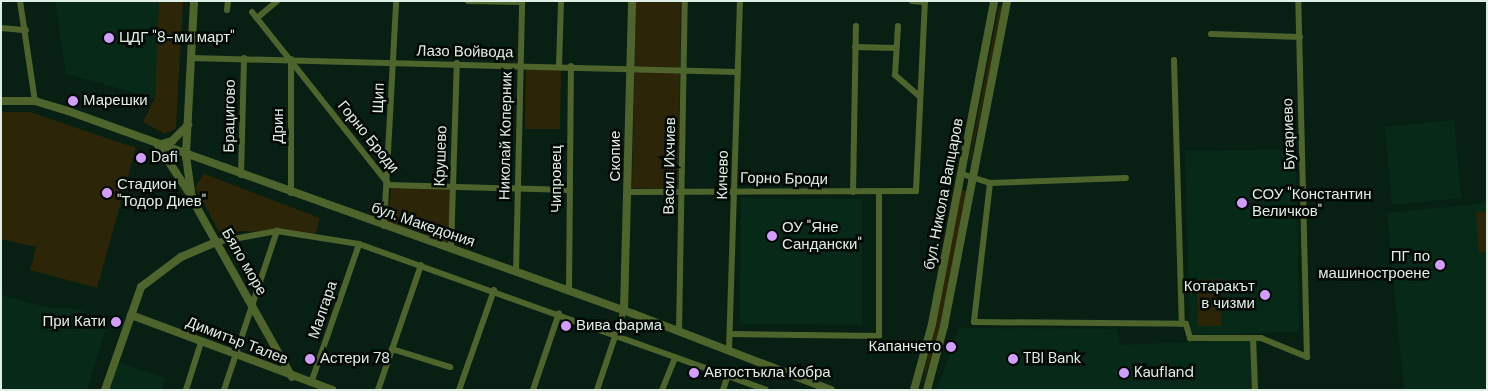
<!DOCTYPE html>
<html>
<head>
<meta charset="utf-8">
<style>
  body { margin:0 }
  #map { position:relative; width:1488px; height:391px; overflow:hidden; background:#072013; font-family:"DM Sans",sans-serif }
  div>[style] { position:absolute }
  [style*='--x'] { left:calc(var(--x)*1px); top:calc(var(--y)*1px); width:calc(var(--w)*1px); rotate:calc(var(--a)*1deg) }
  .built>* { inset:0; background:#072a18 }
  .green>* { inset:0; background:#2c2507 }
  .minor>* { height:6px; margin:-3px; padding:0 3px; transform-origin:3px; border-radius:3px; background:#4e642c }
  .tertiary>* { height:8px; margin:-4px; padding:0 4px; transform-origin:4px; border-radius:4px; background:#4e642c }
  .dots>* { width:14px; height:14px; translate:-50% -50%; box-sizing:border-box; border:2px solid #020804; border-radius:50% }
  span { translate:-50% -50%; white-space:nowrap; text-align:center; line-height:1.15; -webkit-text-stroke:5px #020804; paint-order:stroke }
  .poi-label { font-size:15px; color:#e0efe5 }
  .left { translate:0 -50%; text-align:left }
  .right { translate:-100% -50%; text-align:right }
  .street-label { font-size:15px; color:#e0efe5 }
  .frame { position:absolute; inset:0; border:2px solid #e0efe5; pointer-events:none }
</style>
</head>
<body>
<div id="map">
  <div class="built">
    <i style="clip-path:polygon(55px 1px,159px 1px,155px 98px,66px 74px)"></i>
    <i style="clip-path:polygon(1454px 120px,1461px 198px,1392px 205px,1385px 127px)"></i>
    <i style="clip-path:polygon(1296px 149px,1299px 332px,1190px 335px,1185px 151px)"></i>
    <i style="clip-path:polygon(741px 198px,862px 199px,862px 325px,740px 324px)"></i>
    <i style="clip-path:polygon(1487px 203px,1487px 390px,1404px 390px,1387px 213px)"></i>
    <i style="clip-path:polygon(1px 295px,45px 307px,78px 309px,108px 321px,87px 390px,1px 390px)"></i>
    <i style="clip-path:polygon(958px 328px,1117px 329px,1120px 345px,1257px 339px,1259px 390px,937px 390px)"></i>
    <i style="clip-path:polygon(118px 362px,165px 378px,162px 390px,109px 390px)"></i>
  </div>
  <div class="green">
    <i style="clip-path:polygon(159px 1px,183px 1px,176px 128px,165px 134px,143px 122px,155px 98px)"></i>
    <i style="clip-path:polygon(636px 1px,681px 1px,678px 189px,632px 188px)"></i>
    <i style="clip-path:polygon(999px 6px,1004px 7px,970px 162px,969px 160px)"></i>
    <i style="clip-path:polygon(526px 70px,561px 70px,560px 129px,525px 129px)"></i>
    <i style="clip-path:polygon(1px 112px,30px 112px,136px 148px,97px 288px,30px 270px,36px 247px,1px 239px)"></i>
    <i style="clip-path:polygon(204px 174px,320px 218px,315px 235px,241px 231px,221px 235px,195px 187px)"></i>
    <i style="clip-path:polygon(391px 187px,451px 190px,449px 244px,426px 236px,424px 231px,388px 224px)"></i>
    <i style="clip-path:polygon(962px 190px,968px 191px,939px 331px,921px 390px)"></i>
    <i style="clip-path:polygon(1487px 211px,1487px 252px,1479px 253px,1476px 212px)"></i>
    <i style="clip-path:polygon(1221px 279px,1221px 326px,1198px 326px,1197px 280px)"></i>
  </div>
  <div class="minor">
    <i style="--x:20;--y:1;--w:101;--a:81.5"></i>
    <i style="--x:468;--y:1;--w:54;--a:1.1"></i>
    <i style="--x:227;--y:10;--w:9;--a:-84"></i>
    <i style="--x:252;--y:12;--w:221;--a:51.6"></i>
    <i style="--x:389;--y:185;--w:180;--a:1.6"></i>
    <i style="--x:257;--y:18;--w:26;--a:-40"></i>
    <i style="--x:898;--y:26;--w:49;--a:93.5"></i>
    <i style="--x:895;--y:75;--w:32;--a:41"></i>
    <i style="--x:1;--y:28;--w:25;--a:5"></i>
    <i style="--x:1211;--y:34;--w:89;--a:1.9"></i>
    <i style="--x:855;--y:47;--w:41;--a:1.4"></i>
    <i style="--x:191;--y:58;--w:547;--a:1.47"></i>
    <i style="--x:1174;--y:60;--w:264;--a:88.3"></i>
    <i style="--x:559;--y:66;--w:65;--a:-88.2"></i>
    <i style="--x:962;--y:174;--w:29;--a:18"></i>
    <i style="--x:990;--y:183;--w:136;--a:-2.1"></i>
    <i style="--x:241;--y:175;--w:117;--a:-88.5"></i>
    <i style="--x:990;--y:183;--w:140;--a:96.6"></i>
    <i style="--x:974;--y:322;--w:212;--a:0.5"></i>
    <i style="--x:1186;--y:324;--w:15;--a:74"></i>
    <i style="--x:1190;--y:338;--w:71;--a:0"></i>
    <i style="--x:1261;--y:338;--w:50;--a:22.4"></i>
    <i style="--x:1307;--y:357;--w:356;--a:-91.4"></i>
    <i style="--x:629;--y:192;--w:287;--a:-0.2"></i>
    <i style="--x:916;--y:191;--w:189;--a:-87.3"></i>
    <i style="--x:925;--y:2;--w:13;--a:-176"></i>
    <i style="--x:853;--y:192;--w:166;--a:-89"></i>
    <i style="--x:291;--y:193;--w:134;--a:-90"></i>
    <i style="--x:384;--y:226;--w:225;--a:-86.9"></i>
    <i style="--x:217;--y:242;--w:61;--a:-10.4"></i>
    <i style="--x:277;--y:231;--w:83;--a:9"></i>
    <i style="--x:359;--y:244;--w:432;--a:19.7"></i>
    <i style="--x:451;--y:249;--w:186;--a:-88.2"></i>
    <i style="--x:516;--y:272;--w:271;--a:-88.7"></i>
    <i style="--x:569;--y:291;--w:225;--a:-89.5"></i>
    <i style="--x:679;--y:331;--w:330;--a:-89"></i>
    <i style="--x:730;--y:334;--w:149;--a:0.8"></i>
    <i style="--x:879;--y:336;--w:144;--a:-90"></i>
    <i style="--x:1253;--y:338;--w:52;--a:87.8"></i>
    <i style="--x:392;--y:349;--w:61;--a:17.2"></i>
    <i style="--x:729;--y:350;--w:349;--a:-88.2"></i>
    <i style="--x:311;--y:383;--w:147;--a:-70.9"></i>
    <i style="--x:186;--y:390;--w:50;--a:-72.6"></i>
    <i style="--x:224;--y:390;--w:168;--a:-71.6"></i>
    <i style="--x:378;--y:390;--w:132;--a:-71"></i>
    <i style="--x:459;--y:390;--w:106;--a:-70.7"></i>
    <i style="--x:533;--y:390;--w:81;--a:-71.3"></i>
    <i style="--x:597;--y:390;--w:84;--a:-71.4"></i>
    <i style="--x:662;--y:390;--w:35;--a:-68"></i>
    <i style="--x:723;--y:390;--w:16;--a:-72"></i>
  </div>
  <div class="tertiary">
    <i style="--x:194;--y:1;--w:155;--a:93"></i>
    <i style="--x:186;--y:156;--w:43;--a:82.1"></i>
    <i style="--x:192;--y:199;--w:204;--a:60.7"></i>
    <i style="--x:1;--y:101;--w:34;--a:0"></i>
    <i style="--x:35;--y:101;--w:34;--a:17"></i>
    <i style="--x:68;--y:111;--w:601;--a:19.73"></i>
    <i style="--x:634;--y:314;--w:211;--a:21.1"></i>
    <i style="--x:158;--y:145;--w:15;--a:-16"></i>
    <i style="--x:172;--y:141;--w:23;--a:-45"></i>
    <i style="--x:159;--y:147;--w:53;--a:56.6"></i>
    <i style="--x:624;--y:310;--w:309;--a:-88.5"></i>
    <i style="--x:131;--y:315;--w:215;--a:20.4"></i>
    <i style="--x:105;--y:390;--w:109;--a:-70.7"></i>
    <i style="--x:141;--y:287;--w:50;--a:-36.9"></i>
    <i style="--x:181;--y:257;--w:39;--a:-23"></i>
    <i style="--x:914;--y:390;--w:68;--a:-74.7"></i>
    <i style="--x:932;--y:324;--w:329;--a:-79.1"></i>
    <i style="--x:927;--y:390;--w:66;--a:-75.1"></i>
    <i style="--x:944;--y:326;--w:331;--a:-79"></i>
  </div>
  <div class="dots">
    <i style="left:109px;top:38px;background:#d29dfd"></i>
    <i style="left:73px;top:101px;background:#d29dfd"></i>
    <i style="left:141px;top:158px;background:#d29dfd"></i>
    <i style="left:107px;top:193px;background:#d29dfd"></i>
    <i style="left:1242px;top:203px;background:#d29dfd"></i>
    <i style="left:772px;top:236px;background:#d29dfd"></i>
    <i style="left:1440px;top:265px;background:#d29dfd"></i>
    <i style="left:1265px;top:295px;background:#d29dfd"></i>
    <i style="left:116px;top:322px;background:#d29dfd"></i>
    <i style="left:566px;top:326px;background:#d29dfd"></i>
    <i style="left:951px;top:347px;background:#d29dfd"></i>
    <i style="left:310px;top:359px;background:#d29dfd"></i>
    <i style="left:1013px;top:359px;background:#d29dfd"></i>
    <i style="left:694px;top:373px;background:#d29dfd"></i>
    <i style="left:1124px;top:373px;background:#d29dfd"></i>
  </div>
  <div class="poi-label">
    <span class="left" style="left:119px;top:38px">ЦДГ "8-ми март"</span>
    <span class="left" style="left:83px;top:101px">Марешки</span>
    <span class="left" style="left:151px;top:158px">Dafi</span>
    <span class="left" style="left:117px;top:193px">Стадион<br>"Тодор Диев"</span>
    <span class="left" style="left:1252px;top:203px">СОУ "Константин<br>Величков"</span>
    <span class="left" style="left:782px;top:236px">ОУ "Яне<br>Сандански"</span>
    <span class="right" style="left:1430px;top:265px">ПГ по<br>машиностроене</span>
    <span class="right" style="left:1255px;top:295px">Котаракът<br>в чизми</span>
    <span class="right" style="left:106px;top:322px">При Кати</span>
    <span class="left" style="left:576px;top:326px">Вива фарма</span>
    <span class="right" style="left:941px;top:347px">Капанчето</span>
    <span class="left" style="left:320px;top:359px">Астери 78</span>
    <span class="left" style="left:1023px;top:359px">TBI Bank</span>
    <span class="left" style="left:704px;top:373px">Автостъкла Кобра</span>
    <span class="left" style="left:1134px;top:373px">Kaufland</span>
  </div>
  <div class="street-label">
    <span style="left:465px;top:52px;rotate:1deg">Лазо Войвода</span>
    <span style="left:379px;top:98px;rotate:-88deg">Щип</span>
    <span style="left:230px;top:116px;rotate:-89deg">Брацигово</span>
    <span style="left:279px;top:126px;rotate:-90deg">Дрин</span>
    <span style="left:1289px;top:134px;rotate:-92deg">Бугариево</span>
    <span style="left:506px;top:136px;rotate:-89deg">Николай Коперник</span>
    <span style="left:368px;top:137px;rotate:51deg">Горно Броди</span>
    <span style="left:441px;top:156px;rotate:-88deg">Крушево</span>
    <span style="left:616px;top:156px;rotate:-90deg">Скопие</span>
    <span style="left:670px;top:166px;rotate:-89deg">Васил Ихчиев</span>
    <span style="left:723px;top:175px;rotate:-89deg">Кичево</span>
    <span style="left:557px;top:179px;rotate:-90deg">Чипровец</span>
    <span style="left:784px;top:179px;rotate:1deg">Горно Броди</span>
    <span style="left:944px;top:194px;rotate:-79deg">бул. Никола Вапцаров</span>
    <span style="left:423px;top:225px;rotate:19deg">бул. Македония</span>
    <span style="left:244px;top:262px;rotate:60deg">Бяло море</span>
    <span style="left:323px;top:310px;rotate:-71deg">Малгара</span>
    <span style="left:237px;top:341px;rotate:21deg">Димитър Талев</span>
  </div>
  <div class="frame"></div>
</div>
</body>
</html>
